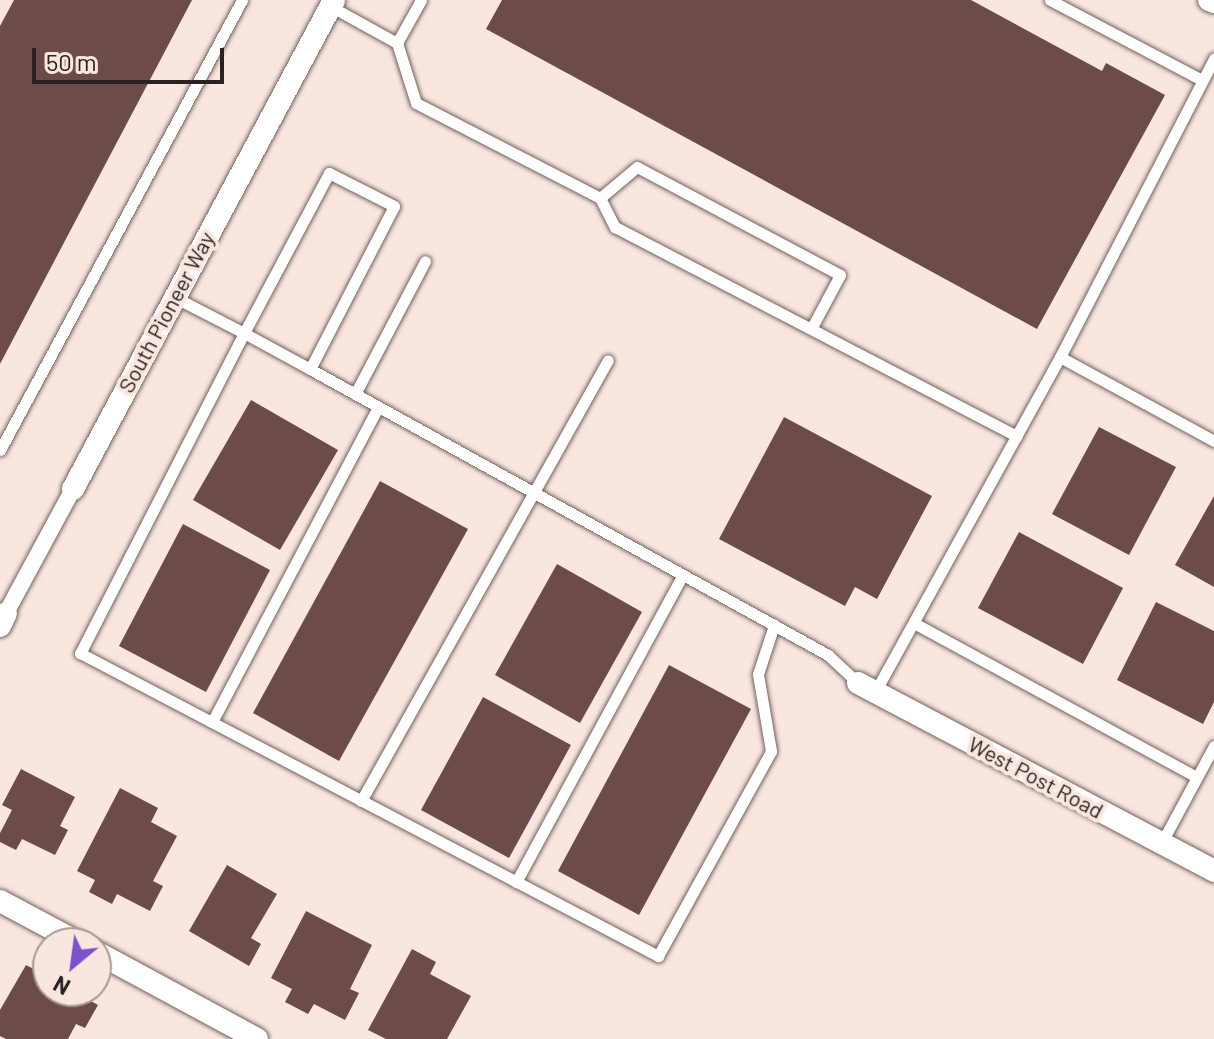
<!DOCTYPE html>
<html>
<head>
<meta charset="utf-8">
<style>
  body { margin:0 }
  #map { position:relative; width:1214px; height:1039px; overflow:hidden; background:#f9e6df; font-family:Barlow,sans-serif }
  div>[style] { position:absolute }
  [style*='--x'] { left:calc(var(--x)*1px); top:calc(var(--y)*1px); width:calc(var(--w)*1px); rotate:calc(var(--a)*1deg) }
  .building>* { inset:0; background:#6c4b4a }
  .roads { filter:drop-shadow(0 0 2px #71615a) drop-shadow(0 0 2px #71615a) }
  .service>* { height:11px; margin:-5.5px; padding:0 5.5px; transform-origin:5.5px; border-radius:5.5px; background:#fff }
  .pedestrian>* { height:16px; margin:-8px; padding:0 8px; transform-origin:8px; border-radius:8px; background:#fff }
  .minor>* { height:22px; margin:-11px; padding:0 11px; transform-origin:11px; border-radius:11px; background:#fff }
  span { translate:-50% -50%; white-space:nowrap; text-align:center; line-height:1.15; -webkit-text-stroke:8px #f9e6df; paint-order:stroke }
  .street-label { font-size:22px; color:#292220 }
  .north { position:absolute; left:32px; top:927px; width:80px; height:80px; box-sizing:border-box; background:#f9e6df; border:2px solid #a69893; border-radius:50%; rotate:209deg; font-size:22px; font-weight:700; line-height:32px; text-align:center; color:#292220 }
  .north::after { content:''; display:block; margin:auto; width:28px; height:36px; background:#7c53cc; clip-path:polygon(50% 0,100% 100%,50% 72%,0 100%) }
  .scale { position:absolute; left:32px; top:48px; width:192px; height:36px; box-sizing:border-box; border:4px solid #292220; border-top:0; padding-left:10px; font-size:24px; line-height:28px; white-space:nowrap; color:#292220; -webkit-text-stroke:6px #f9e6df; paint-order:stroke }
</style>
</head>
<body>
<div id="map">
  <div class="building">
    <i style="clip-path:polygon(14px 0,192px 0,0 364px,0 26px)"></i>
    <i style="clip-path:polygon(502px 0,971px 0,1102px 71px,1106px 63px,1165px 95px,1037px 329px,486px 29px)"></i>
    <i style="clip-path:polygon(251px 400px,338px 450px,280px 550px,193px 500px)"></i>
    <i style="clip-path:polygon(784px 417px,932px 496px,877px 599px,855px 587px,845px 606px,719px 539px)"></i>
    <i style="clip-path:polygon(1099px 427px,1176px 467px,1129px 555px,1052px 514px)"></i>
    <i style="clip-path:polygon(380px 481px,468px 529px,339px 761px,253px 713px)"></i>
    <i style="clip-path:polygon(1214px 496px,1214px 587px,1175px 565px)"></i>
    <i style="clip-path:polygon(183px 524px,270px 570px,206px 692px,119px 646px)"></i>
    <i style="clip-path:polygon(1019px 532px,1123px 588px,1083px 664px,978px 608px)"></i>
    <i style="clip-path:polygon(557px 564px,642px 612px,580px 723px,495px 675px)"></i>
    <i style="clip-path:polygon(1156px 602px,1214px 631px,1214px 702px,1203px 724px,1117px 680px)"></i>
    <i style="clip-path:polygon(669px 665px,751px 709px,639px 915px,558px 871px)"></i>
    <i style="clip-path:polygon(483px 697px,571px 745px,509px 858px,421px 810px)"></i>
    <i style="clip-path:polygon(21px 769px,75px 797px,60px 826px,68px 830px,55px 855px,22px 839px,16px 850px,0 842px,0 833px,12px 810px,2px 805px)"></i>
    <i style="clip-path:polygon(120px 788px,158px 808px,151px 822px,177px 836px,153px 881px,163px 886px,150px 911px,117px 894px,112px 904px,89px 892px,95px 880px,77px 871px)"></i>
    <i style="clip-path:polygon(227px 865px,277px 894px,251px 938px,261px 944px,249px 966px,189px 931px)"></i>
    <i style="clip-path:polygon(306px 911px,372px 945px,350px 989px,359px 993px,345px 1020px,314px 1004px,308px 1014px,285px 1002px,292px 989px,271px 978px)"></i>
    <i style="clip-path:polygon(412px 949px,436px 962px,430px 974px,471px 996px,447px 1039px,386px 1039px,368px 1030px)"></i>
    <i style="clip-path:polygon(26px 965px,45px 975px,39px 987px,50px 993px,73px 991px,98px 1005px,85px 1028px,76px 1024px,68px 1039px,6px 1039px,0 1036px,0 1010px)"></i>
  </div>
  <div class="roads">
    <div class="service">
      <i style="--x:421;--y:0;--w:49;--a:119.2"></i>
      <i style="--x:397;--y:43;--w:63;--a:72.4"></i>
      <i style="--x:416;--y:103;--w:207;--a:27.3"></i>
      <i style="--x:600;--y:198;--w:33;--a:63"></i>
      <i style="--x:615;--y:227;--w:453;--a:27.5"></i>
      <i style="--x:1050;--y:0;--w:172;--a:27.8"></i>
      <i style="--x:330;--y:6;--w:77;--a:28.9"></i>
      <i style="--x:600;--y:198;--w:48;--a:-40"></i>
      <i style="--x:637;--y:167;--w:230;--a:28"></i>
      <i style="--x:840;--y:275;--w:61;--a:118.2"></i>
      <i style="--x:174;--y:297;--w:79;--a:27.2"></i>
      <i style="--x:244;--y:333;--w:360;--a:117.1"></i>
      <i style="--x:80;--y:653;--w:653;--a:27.66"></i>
      <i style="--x:658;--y:956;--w:234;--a:-61.1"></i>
      <i style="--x:771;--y:751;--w:78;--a:-99.6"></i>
      <i style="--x:758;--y:674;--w:52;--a:-71.9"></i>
      <i style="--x:1060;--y:357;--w:175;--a:28.6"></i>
      <i style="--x:310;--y:369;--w:183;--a:-62.7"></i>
      <i style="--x:394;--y:206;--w:73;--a:-153.1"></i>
      <i style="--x:329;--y:173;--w:181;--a:118"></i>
      <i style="--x:244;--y:333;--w:75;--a:28.6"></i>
      <i style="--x:310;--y:369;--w:592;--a:28.9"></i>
      <i style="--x:828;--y:655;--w:41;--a:43"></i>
      <i style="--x:355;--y:394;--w:150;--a:-62.2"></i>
      <i style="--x:0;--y:450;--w:511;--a:-61.73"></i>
      <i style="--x:914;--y:623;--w:322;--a:28.6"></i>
      <i style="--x:875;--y:692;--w:383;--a:-61.1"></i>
      <i style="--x:1060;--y:357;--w:336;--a:-62.7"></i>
      <i style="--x:212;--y:722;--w:356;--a:-62.2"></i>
      <i style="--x:361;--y:801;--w:505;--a:-60.75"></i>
      <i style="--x:1162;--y:842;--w:109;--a:-61.6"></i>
      <i style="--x:516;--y:882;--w:349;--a:-61.5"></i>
    </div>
    <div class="pedestrian">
      <i style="--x:6;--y:613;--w:141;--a:-61.6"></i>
    </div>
    <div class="minor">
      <i style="--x:1209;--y:0;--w:5;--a:22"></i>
      <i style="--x:73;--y:489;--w:554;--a:-61.91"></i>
      <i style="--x:0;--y:626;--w:14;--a:-65"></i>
      <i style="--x:858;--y:683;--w:403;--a:27.8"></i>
      <i style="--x:0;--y:901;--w:89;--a:28"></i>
      <i style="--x:96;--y:952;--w:183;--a:28.4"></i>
    </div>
  </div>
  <div class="street-label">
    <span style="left:166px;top:312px;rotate:-62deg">South Pioneer Way</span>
    <span style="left:1036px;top:777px;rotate:28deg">West Post Road</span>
  </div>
  <div class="north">N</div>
  <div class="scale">50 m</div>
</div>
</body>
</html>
